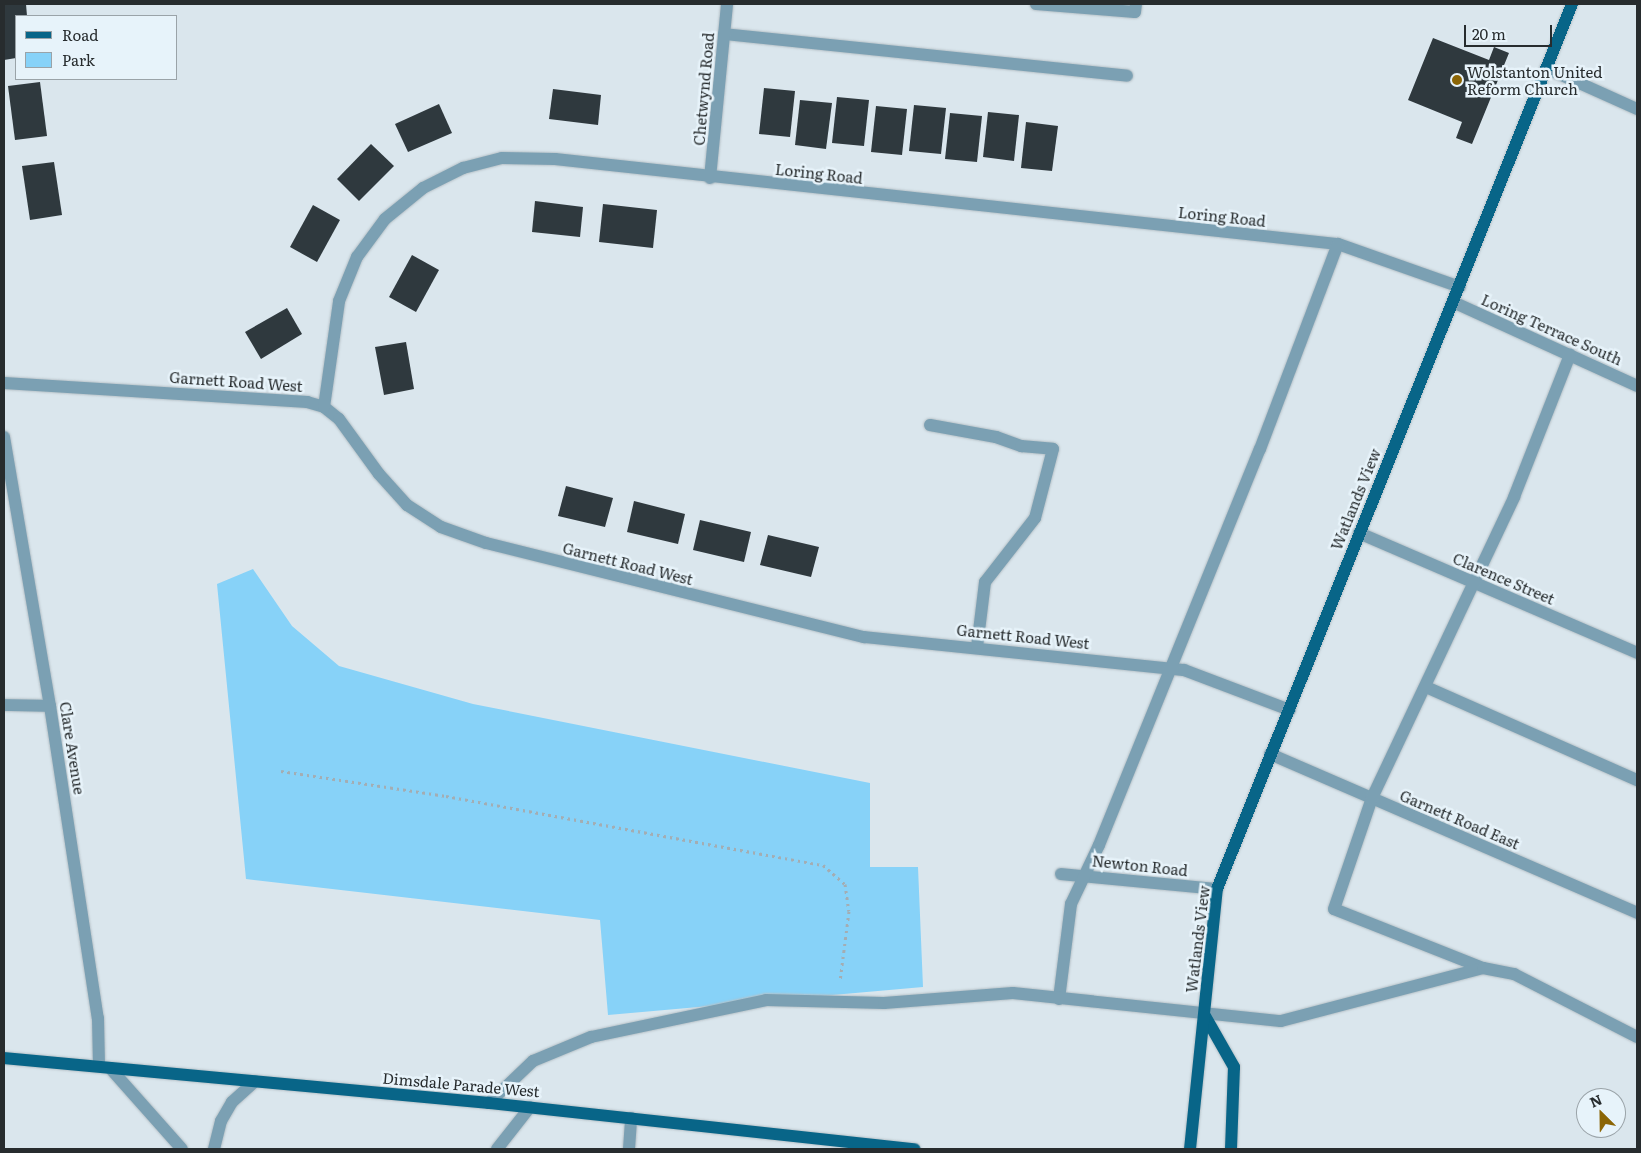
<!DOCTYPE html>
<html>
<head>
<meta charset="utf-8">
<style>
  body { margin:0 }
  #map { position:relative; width:1641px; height:1153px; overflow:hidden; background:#dae6ed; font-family:Literata,serif }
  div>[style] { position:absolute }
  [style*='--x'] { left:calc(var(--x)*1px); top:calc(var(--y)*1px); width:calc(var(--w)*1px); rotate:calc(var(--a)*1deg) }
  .green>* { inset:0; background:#87d2f8 }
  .building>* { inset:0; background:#2f393e }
  .path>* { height:3px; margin-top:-1.5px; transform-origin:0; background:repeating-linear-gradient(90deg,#a3adb3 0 2.5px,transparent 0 6.5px) }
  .roads { filter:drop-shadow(0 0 1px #b6c1c7) drop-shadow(0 0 1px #b6c1c7) }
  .minor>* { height:12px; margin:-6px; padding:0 6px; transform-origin:6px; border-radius:6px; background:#7ba0b3 }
  .major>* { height:12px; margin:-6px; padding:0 6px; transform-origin:6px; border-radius:6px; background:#086588 }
  .dots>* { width:14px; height:14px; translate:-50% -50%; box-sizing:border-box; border:2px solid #e7f3fa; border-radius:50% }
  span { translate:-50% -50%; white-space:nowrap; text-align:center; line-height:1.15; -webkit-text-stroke:5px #e7f3fa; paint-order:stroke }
  .poi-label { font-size:15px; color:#272c2e }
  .left { translate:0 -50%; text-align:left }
  .street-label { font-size:15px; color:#272c2e }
  .frame { position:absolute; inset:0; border:5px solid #272c2e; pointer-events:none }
  .legend { position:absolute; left:15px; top:15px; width:162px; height:65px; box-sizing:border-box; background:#e7f3fa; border:1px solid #9aa3a8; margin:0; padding:6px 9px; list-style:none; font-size:15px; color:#272c2e }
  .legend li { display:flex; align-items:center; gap:10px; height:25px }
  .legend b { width:25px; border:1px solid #9aa3a8 }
  .north { position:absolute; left:1576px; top:1088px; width:50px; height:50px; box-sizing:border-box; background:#e7f3fa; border:1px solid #9aa3a8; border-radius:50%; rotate:337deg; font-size:14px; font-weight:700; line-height:20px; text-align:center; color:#272c2e }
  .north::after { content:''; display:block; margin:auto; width:18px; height:22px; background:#8b6505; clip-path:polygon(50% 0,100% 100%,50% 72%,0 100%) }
  .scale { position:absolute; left:1464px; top:25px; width:88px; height:22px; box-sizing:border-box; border:2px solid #272c2e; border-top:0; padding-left:6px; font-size:15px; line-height:18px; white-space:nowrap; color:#272c2e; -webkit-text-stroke:4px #e7f3fa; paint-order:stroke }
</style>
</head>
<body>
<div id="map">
  <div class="green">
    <i style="clip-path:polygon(253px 569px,292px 626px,339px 666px,473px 704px,870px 783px,870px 867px,918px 867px,923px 987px,608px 1015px,600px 920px,246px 879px,217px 584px)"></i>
  </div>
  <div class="building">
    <i style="clip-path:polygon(26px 4px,27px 16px,16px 16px,16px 58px,4px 60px,4px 5px)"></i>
    <i style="clip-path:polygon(1433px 38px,1489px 60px,1494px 47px,1509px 53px,1472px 144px,1456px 138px,1462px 122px,1408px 100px)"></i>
    <i style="clip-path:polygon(40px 82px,47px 136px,15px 140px,8px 86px)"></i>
    <i style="clip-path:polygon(764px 88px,795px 91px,790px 137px,759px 134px)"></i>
    <i style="clip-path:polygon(553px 89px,601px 95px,598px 125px,549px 119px)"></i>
    <i style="clip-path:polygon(837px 97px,869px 100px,864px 146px,832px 143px)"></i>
    <i style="clip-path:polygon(800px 100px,832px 103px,826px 149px,795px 145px)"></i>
    <i style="clip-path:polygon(439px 104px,452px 133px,408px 152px,395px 124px)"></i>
    <i style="clip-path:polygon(914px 105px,946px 108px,941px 154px,909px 151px)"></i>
    <i style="clip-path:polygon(876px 106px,907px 109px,902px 155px,871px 152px)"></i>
    <i style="clip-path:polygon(988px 112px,1019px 115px,1014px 161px,983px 157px)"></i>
    <i style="clip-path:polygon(950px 113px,982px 116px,977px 162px,945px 159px)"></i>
    <i style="clip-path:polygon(1026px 122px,1058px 126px,1052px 171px,1021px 168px)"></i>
    <i style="clip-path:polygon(371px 144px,394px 166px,359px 201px,337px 179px)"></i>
    <i style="clip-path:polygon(54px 162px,62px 215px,30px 220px,22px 166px)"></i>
    <i style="clip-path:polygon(535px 201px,583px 207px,580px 237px,532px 232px)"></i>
    <i style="clip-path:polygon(603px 204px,657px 210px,653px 248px,599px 242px)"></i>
    <i style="clip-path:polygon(313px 205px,340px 220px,317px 262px,290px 247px)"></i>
    <i style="clip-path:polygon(412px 255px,439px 270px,416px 312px,389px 297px)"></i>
    <i style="clip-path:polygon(287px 308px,302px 334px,261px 359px,245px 332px)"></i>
    <i style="clip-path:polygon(406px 342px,414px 389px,384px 395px,375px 347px)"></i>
    <i style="clip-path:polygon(566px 486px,613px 498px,605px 527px,558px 516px)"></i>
    <i style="clip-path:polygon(634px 501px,685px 514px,678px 544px,627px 532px)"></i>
    <i style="clip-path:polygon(700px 520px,751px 532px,744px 562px,693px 550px)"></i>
    <i style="clip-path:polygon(768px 535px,819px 547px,811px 577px,760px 565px)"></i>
  </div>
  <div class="path">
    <i style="--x:281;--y:771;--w:167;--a:8.6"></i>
    <i style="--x:446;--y:796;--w:383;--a:10.4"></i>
    <i style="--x:823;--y:865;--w:29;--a:41"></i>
    <i style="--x:845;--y:884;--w:27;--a:82"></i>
    <i style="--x:849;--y:911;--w:71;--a:97.3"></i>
  </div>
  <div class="roads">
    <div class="minor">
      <i style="--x:1036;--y:4;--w:99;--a:4.6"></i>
      <i style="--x:1135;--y:12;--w:8;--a:-83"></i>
      <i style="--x:724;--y:34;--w:405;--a:5.9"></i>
      <i style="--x:1548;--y:69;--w:98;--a:24.2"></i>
      <i style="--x:710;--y:178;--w:175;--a:-84.4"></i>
      <i style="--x:1453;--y:302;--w:202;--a:24.5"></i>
      <i style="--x:4;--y:383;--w:304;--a:3.6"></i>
      <i style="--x:307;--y:402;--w:18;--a:16"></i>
      <i style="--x:324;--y:407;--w:19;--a:39"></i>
      <i style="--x:339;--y:419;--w:68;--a:54"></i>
      <i style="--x:379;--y:474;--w:42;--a:47.9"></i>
      <i style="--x:407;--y:505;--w:40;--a:32.9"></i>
      <i style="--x:441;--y:527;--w:48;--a:19.6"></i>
      <i style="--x:486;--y:543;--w:390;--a:14"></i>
      <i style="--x:864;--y:637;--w:322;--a:5.9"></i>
      <i style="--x:1184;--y:670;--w:113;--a:20.7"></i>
      <i style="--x:324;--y:407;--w:107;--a:-81.9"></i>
      <i style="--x:339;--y:301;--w:48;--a:-67.8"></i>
      <i style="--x:357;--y:257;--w:47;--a:-53.6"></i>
      <i style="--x:385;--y:219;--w:49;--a:-39.2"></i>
      <i style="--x:423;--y:188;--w:45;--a:-26.6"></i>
      <i style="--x:463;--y:168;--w:40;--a:-14.4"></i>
      <i style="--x:502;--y:158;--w:53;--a:1.1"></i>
      <i style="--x:555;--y:159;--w:788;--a:6.2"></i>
      <i style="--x:1338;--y:244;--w:129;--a:19.4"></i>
      <i style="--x:930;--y:425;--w:67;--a:10.3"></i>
      <i style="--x:996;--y:437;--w:27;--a:20"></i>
      <i style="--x:1021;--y:446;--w:32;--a:5"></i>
      <i style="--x:1053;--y:449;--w:71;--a:104.6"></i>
      <i style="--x:1035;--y:518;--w:81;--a:128"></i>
      <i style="--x:985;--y:582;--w:65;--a:97"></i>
      <i style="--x:4;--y:437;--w:273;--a:80.3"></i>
      <i style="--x:50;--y:706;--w:316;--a:81.3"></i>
      <i style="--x:98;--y:1018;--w:48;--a:88.8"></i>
      <i style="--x:1359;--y:533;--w:303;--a:23.3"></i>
      <i style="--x:1426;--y:687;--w:231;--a:23.8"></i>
      <i style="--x:4;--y:705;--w:46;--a:1.2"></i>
      <i style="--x:1270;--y:754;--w:400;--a:23.4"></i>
      <i style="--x:1061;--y:874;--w:157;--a:5.5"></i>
      <i style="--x:1483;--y:968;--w:160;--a:-158.4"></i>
      <i style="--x:1334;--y:909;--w:117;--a:-71.1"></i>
      <i style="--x:1372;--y:798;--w:333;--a:-64.7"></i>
      <i style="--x:1514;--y:497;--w:153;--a:-68.5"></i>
      <i style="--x:1059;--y:999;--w:96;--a:-82.8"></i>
      <i style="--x:1071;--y:904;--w:65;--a:-64.6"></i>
      <i style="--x:1099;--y:845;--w:427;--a:-67.9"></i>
      <i style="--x:1260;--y:449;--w:219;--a:-69.2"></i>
      <i style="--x:110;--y:1068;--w:108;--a:48.4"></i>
      <i style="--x:489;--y:1103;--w:61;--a:-43.7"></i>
      <i style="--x:533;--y:1061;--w:63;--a:-22.5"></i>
      <i style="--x:591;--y:1037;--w:179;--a:-11.9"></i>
      <i style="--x:766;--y:1000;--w:118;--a:1.5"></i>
      <i style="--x:884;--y:1003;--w:129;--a:-4.4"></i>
      <i style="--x:1013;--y:993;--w:269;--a:6"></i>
      <i style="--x:1281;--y:1021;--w:209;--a:-14.7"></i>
      <i style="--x:1483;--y:968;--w:32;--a:11"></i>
      <i style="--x:1514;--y:974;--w:138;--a:27.1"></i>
      <i style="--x:214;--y:1149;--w:29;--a:-76"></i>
      <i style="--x:221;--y:1121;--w:22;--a:-60"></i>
      <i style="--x:232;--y:1102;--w:31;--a:-42"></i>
      <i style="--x:497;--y:1149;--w:53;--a:-51.8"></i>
      <i style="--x:629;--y:1149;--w:31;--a:-86"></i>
    </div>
    <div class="major">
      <i style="--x:1205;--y:1016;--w:59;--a:60.4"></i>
      <i style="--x:1234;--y:1067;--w:82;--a:92.1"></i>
      <i style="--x:4;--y:1058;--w:487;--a:5.3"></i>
      <i style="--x:489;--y:1103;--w:428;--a:6.2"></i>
      <i style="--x:1190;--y:1149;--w:261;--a:-84.1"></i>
      <i style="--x:1217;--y:889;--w:954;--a:-68.14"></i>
    </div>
  </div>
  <div class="dots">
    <i style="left:1457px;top:80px;background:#8b6505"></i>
  </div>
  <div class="poi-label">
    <span class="left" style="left:1467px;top:80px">Wolstanton United<br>Reform Church</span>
  </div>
  <div class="street-label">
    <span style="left:703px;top:89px;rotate:-85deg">Chetwynd Road</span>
    <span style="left:819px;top:173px;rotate:6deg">Loring Road</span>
    <span style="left:1222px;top:216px;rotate:6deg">Loring Road</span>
    <span style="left:1552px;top:329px;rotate:24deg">Loring Terrace South</span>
    <span style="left:236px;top:381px;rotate:4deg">Garnett Road West</span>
    <span style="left:1355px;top:499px;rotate:-68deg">Watlands View</span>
    <span style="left:628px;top:563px;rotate:14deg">Garnett Road West</span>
    <span style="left:1504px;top:578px;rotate:23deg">Clarence Street</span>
    <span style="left:1023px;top:636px;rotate:6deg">Garnett Road West</span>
    <span style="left:73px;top:748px;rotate:81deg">Clare Avenue</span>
    <span style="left:1460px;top:819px;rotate:23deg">Garnett Road East</span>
    <span style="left:1140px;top:865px;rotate:6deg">Newton Road</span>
    <span style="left:1197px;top:939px;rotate:-83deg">Watlands View</span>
    <span style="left:461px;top:1084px;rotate:5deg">Dimsdale Parade West</span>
  </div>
  <div class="frame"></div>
  <ul class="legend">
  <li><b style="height:6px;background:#086588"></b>Road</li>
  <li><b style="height:14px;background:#87d2f8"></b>Park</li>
  </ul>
  <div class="north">N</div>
  <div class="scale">20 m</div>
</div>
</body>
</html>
